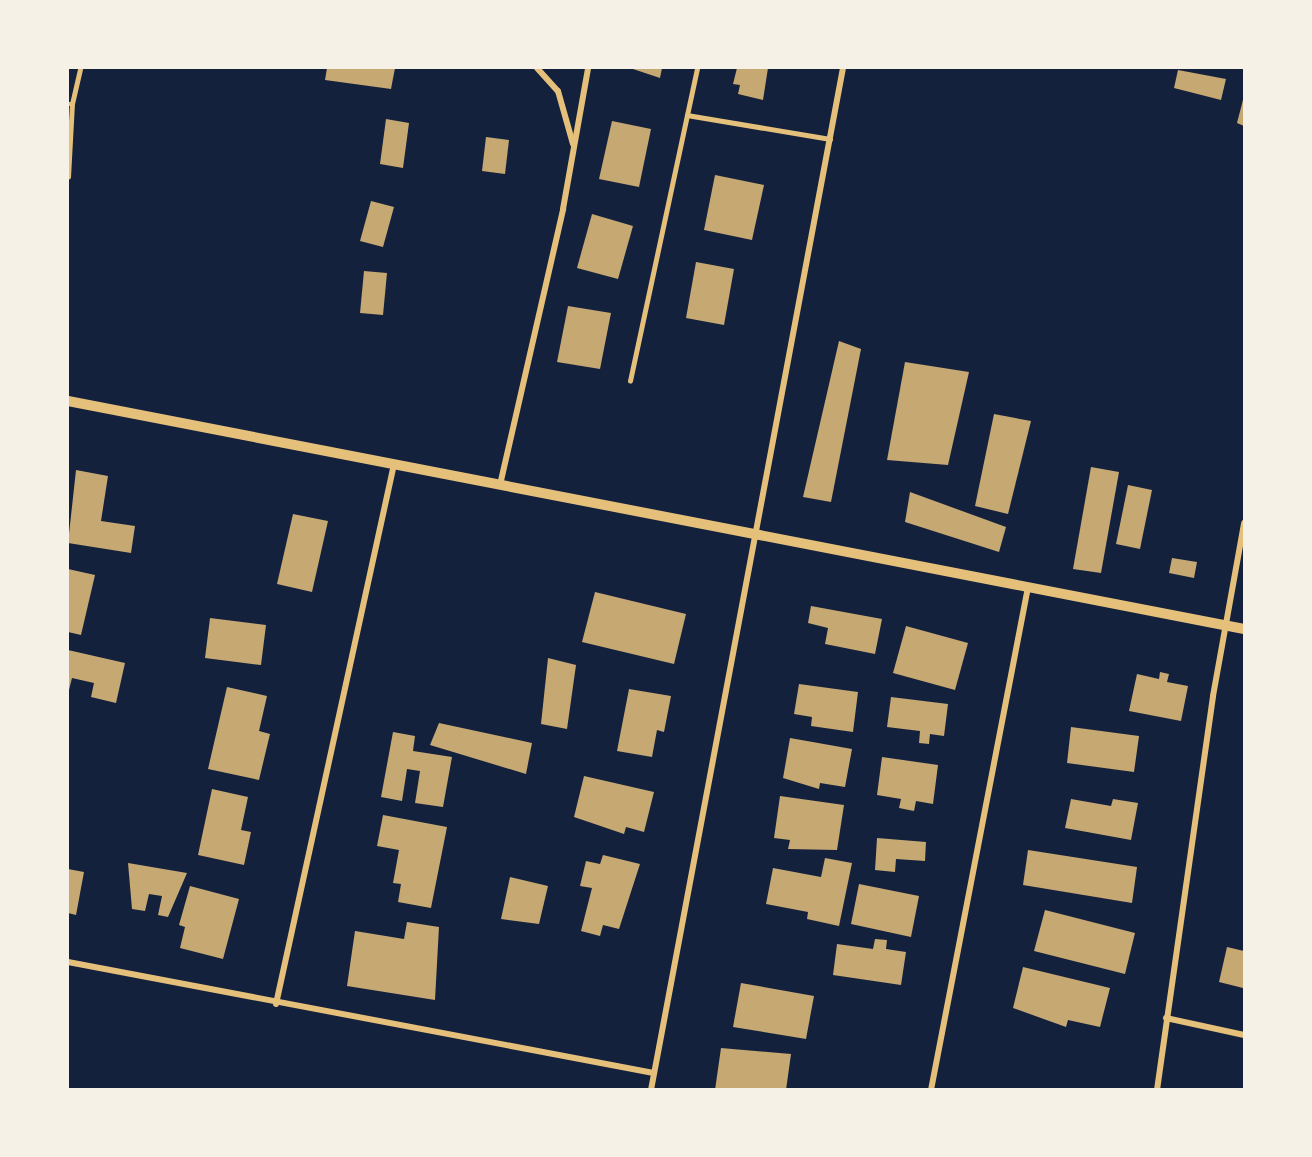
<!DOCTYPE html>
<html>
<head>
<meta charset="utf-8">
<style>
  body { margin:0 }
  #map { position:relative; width:1312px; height:1157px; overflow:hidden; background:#14213d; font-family:Commissioner,sans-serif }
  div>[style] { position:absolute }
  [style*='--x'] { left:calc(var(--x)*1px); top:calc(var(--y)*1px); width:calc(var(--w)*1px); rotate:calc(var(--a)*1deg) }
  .building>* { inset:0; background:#c6a872 }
  .service>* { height:4.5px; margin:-2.25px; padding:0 2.25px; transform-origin:2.25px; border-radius:2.25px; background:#e5c07b }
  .minor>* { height:6px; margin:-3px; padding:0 3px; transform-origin:3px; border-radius:3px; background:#e5c07b }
  .tertiary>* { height:10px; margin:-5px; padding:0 5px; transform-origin:5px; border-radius:5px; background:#e5c07b }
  span { translate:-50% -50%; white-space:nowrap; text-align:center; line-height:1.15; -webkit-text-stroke:6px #f6f1e7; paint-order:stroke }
  .frame { position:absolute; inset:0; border:69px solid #f6f1e7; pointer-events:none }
</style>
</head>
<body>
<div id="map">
  <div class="building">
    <i style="clip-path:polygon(327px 68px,395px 68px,391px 89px,325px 80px)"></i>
    <i style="clip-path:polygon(630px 68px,662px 68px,660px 78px)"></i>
    <i style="clip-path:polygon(737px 68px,768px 68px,763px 100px,738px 94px,740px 85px,733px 84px)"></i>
    <i style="clip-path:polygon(1178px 70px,1226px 79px,1221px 100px,1174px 88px)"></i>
    <i style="clip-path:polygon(1244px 96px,1244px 126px,1237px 123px)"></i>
    <i style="clip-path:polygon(386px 119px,409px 123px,403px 168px,380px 164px)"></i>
    <i style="clip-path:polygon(612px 121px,651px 129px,639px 187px,599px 179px)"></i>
    <i style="clip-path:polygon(486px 137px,509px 140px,505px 174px,482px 171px)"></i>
    <i style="clip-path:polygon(715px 175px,764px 185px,752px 240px,704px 230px)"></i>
    <i style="clip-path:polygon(371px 201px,394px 207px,383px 247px,360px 241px)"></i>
    <i style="clip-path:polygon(592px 214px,633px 226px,618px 279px,577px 268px)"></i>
    <i style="clip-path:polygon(696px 262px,734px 269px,724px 325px,686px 318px)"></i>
    <i style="clip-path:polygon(364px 271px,387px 273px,383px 315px,360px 313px)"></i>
    <i style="clip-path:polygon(568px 306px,611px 313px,600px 369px,557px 362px)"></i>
    <i style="clip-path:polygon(839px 341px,861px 349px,831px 502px,803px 497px)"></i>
    <i style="clip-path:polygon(905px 362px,969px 372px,948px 465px,887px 460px)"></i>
    <i style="clip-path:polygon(994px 414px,1031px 421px,1008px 514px,975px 506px)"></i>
    <i style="clip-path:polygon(1091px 467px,1119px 472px,1101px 573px,1073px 569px)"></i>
    <i style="clip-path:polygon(76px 470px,108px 476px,101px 521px,135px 526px,131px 553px,68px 543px)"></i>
    <i style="clip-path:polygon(1128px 485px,1152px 490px,1140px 549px,1116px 544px)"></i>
    <i style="clip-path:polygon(910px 492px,1006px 527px,999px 552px,905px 522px)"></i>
    <i style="clip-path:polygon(293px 514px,328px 521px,312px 592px,277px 584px)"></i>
    <i style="clip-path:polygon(1172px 558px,1197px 562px,1194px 578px,1169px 573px)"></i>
    <i style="clip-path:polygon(68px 569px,95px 575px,81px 635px,68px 632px)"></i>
    <i style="clip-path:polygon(595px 592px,686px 614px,674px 664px,582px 642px)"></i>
    <i style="clip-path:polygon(811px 606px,882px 619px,875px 654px,825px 644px,828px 628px,808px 623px)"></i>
    <i style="clip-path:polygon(210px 618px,266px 625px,261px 665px,205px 658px)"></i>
    <i style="clip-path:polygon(906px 626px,968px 643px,955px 690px,893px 673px)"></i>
    <i style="clip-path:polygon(68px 650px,125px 663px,116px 703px,91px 697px,94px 683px,72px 678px,68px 694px)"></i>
    <i style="clip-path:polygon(548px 658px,576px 665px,567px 729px,541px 724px)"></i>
    <i style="clip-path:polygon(1160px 672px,1169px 674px,1167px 682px,1188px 686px,1181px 721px,1129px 711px,1137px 674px,1159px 679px)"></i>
    <i style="clip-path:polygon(799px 684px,858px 692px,853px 732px,811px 726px,812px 717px,794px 714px)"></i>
    <i style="clip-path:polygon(227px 687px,267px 696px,259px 731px,270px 734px,259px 780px,208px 769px)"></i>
    <i style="clip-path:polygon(629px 689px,671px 696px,664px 732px,657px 730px,652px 757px,617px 751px)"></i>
    <i style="clip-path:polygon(891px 697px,948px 704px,944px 736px,930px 734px,929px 744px,919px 743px,920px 731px,887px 727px)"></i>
    <i style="clip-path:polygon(439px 723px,532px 743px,526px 774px,430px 745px)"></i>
    <i style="clip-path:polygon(1071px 727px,1139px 736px,1134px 772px,1067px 763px)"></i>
    <i style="clip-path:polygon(393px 732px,415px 736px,413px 751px,452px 757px,443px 807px,415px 803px,420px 771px,407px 769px,402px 801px,381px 797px)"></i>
    <i style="clip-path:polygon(790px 738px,852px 749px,845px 787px,820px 783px,819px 789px,783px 778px)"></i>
    <i style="clip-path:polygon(882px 757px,938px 765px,933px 804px,916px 801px,914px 811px,899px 808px,901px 799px,877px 795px)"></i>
    <i style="clip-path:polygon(584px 776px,654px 792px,644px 832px,626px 827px,624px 834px,574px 817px)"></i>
    <i style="clip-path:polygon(212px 789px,248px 797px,241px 830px,251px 832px,244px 865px,198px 855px)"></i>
    <i style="clip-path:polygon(780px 796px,844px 805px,837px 850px,788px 849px,790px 840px,774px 838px)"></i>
    <i style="clip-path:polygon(1071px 799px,1111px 806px,1113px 799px,1138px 803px,1131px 840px,1065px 828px)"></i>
    <i style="clip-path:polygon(383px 815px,447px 827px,431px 908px,398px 902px,401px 884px,393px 883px,399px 850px,377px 846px)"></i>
    <i style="clip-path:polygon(877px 838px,926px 842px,925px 861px,896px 859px,895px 872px,875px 870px)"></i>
    <i style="clip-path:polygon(1028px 850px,1137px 867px,1132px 903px,1023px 885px)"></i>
    <i style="clip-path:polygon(603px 855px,640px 864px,619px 929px,603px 925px,600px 936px,581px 931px,592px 888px,580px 886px,586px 861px,600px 864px)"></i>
    <i style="clip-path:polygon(825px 858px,852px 863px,839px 926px,807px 919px,808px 912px,766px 904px,773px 868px,821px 877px)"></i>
    <i style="clip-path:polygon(128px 863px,187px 873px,168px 917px,158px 915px,162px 896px,149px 894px,145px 911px,132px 909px)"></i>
    <i style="clip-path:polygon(68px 869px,84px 872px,76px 915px,68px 913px)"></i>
    <i style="clip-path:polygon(510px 877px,548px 886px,539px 924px,501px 919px)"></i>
    <i style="clip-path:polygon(859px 884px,919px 896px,911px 937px,851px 924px)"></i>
    <i style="clip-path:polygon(190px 886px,239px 899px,223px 959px,180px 948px,185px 927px,179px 925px)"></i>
    <i style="clip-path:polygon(1045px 910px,1135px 933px,1125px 974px,1034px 951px)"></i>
    <i style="clip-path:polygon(407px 922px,439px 927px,435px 1000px,347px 986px,355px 931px,404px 939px)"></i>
    <i style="clip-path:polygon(875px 939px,887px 940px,886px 949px,906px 952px,901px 985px,833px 975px,837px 944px,873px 949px)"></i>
    <i style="clip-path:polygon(1227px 947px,1244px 951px,1243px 988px,1219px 982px)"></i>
    <i style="clip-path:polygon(1023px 967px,1110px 988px,1100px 1027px,1068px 1020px,1066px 1027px,1013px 1008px)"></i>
    <i style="clip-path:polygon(741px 983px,814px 996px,806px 1039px,733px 1027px)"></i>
    <i style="clip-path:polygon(721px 1048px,791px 1054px,786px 1090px,715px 1090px)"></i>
  </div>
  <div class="service">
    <i style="--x:68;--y:104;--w:4;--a:0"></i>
    <i style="--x:72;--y:104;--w:37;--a:-77"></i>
    <i style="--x:687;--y:115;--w:145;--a:9.5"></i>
    <i style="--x:68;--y:177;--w:73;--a:-86.9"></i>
    <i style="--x:630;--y:381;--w:320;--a:-77.9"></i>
  </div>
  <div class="minor">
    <i style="--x:537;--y:68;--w:31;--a:48"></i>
    <i style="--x:558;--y:91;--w:55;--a:74.2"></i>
    <i style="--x:500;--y:485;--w:283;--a:-77.1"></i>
    <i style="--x:563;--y:209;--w:143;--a:-79.9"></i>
    <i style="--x:68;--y:962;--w:596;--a:10.73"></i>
    <i style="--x:276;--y:1004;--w:553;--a:-77.67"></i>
    <i style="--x:1166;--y:1018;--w:80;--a:12.3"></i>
    <i style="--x:651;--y:1090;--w:1040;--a:-79.36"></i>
    <i style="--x:931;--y:1090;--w:512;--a:-79.08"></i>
    <i style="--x:1157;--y:1090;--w:398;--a:-81.9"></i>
    <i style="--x:1213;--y:696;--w:176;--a:-79.8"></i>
  </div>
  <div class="tertiary">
    <i style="--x:68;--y:401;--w:1198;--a:10.97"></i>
  </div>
  <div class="frame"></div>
</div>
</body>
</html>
